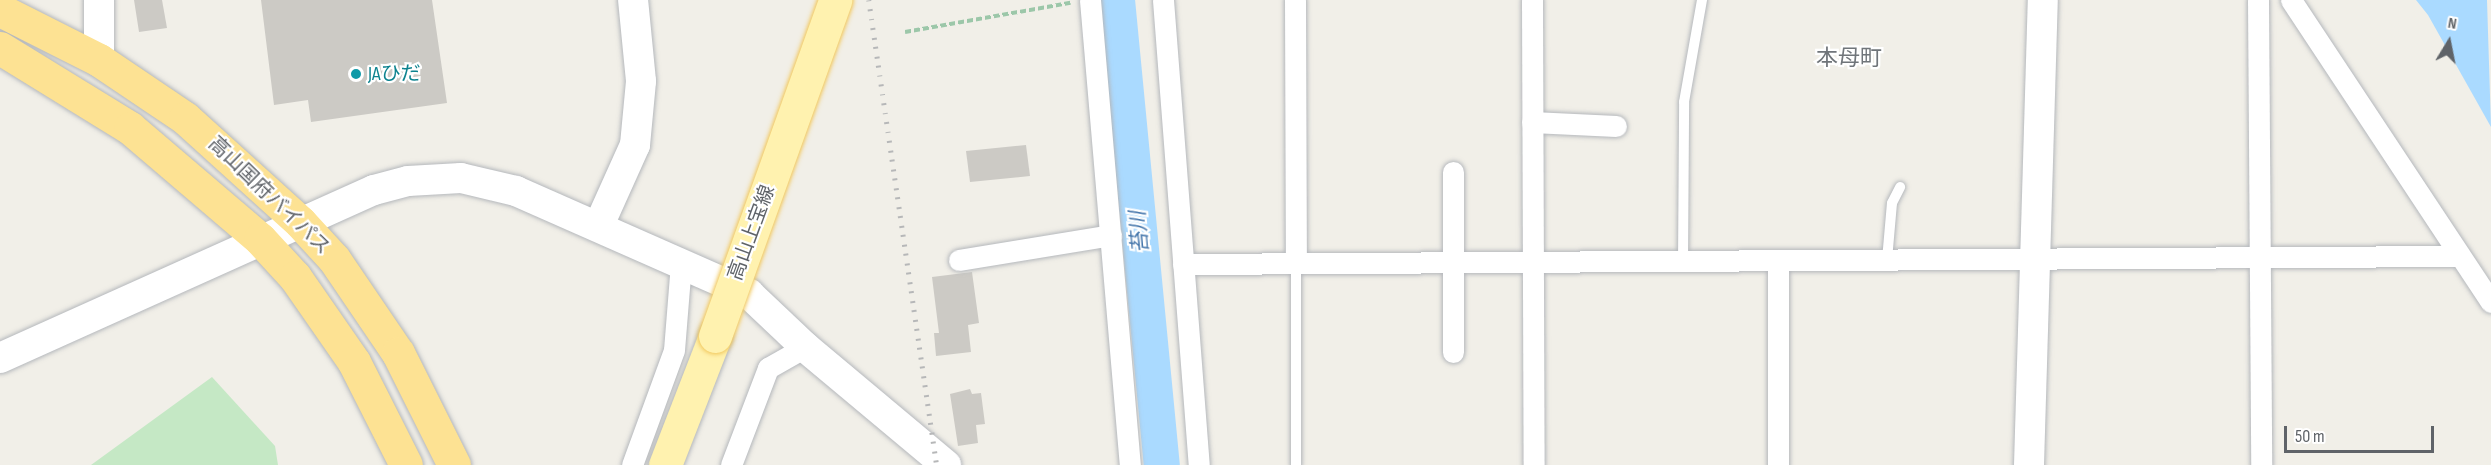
<!DOCTYPE html>
<html>
<head>
<meta charset="utf-8">
<style>
  body { margin:0 }
  #map { position:relative; width:2491px; height:465px; overflow:hidden; background:#f1efe8; font-family:"Sofia Sans Condensed","Noto Sans JP",sans-serif }
  div>[style] { position:absolute }
  [style*='--x'] { left:calc(var(--x)*1px); top:calc(var(--y)*1px); width:calc(var(--w)*1px); rotate:calc(var(--a)*1deg) }
  .green>* { inset:0; background:#c5e8c5 }
  .water>* { inset:0; background:#aadaff }
  .river>* { height:36px; margin:-18px; padding:0 18px; transform-origin:18px; border-radius:18px; background:#aadaff }
  .building>* { inset:0; background:#cccac5 }
  .path>* { height:4px; margin-top:-2px; transform-origin:0; background:repeating-linear-gradient(90deg,#9cc7a9 0 6px,transparent 0 9px) }
  .roads { filter:drop-shadow(0 0 2px #b5b8bc) drop-shadow(0 0 2px #b5b8bc) }
  .lane>* { height:10px; margin:-5px; padding:0 5px; transform-origin:5px; border-radius:5px; background:#fff }
  .street>* { height:21px; margin:-10.5px; padding:0 10.5px; transform-origin:10.5px; border-radius:10.5px; background:#fff }
  .secondary>* { height:30px; margin:-15px; padding:0 15px; transform-origin:15px; border-radius:15px; background:#fff }
  .primary>* { height:33px; margin:-16.5px; padding:0 16.5px; transform-origin:16.5px; border-radius:16.5px; background:#fff2af }
  .highway>* { height:33px; margin:-16.5px; padding:0 16.5px; transform-origin:16.5px; border-radius:16.5px; background:#fde293 }
  .rail>* { height:4.5px; margin-top:-2.25px; transform-origin:0; background:repeating-linear-gradient(90deg,#b6b7b8 0 1.5px,transparent 0 9.5px) }
  .bridges { filter:drop-shadow(0 0 2px #f2c960) drop-shadow(0 0 2px #f2c960) }
  .primary-bridge>* { height:33px; margin:-16.5px; padding:0 16.5px; transform-origin:16.5px; border-radius:16.5px; background:#fff2af }
  .dots>* { width:16px; height:16px; translate:-50% -50%; box-sizing:border-box; border:3px solid #fff; border-radius:50% }
  span { translate:-50% -50%; white-space:nowrap; text-align:center; line-height:1.15; -webkit-text-stroke:4.5px #fff; paint-order:stroke }
  .culture-label { font-size:20px; color:#0d838f }
  .left { translate:0 -50%; text-align:left }
  .street-label { font-size:20px; color:#5f6368 }
  .water-label { font-size:21px; color:#4174aa; font-style:italic }
  .quarter-label { font-size:22px; color:#70757a }
  .north { position:absolute; left:2419px; top:12px; width:60px; height:60px; -webkit-text-stroke:4px #fff; paint-order:stroke; rotate:10deg; font-size:16px; font-weight:700; line-height:24px; text-align:center; color:#5f6368 }
  .north::after { content:''; display:block; margin:auto; width:21px; height:27px; background:#5f6368; clip-path:polygon(50% 0,100% 100%,50% 72%,0 100%) }
  .scale { position:absolute; left:2284px; top:426px; width:150px; height:27px; box-sizing:border-box; border:3px solid #5f6368; border-top:0; padding-left:8px; font-size:18px; line-height:21px; white-space:nowrap; color:#5f6368; -webkit-text-stroke:4px #fff; paint-order:stroke }
</style>
</head>
<body>
<div id="map">
  <div class="green">
    <i style="clip-path:polygon(212px 377px,275px 446px,278px 465px,91px 465px)"></i>
  </div>
  <div class="water">
    <i style="clip-path:polygon(2416px 0,2487px 0,2491px 127px,2428px 15px)"></i>
  </div>
  <div class="river">
    <i style="--x:1117;--y:0;--w:467;--a:84.5"></i>
  </div>
  <div class="building">
    <i style="clip-path:polygon(134px 0,162px 0,167px 28px,139px 32px)"></i>
    <i style="clip-path:polygon(261px 0,432px 0,447px 103px,311px 122px,308px 100px,274px 105px)"></i>
    <i style="clip-path:polygon(1026px 145px,1030px 176px,970px 182px,966px 151px)"></i>
    <i style="clip-path:polygon(972px 272px,979px 323px,968px 325px,971px 352px,936px 356px,934px 333px,939px 333px,932px 277px)"></i>
    <i style="clip-path:polygon(970px 389px,972px 394px,981px 393px,985px 424px,976px 425px,978px 443px,958px 446px,950px 394px)"></i>
  </div>
  <div class="path">
    <i style="--x:905;--y:32;--w:168;--a:-10"></i>
  </div>
  <div class="roads">
    <div class="lane">
      <i style="--x:1887;--y:260;--w:57;--a:-85"></i>
      <i style="--x:1892;--y:203;--w:18;--a:-63"></i>
      <i style="--x:1683;--y:263;--w:161;--a:-89.6"></i>
      <i style="--x:1684;--y:102;--w:104;--a:-80"></i>
      <i style="--x:1296;--y:465;--w:202;--a:-90"></i>
    </div>
    <div class="street">
      <i style="--x:1090;--y:0;--w:467;--a:85.1"></i>
      <i style="--x:1163;--y:0;--w:466;--a:85.6"></i>
      <i style="--x:1295;--y:0;--w:263;--a:89.8"></i>
      <i style="--x:1532;--y:0;--w:465;--a:89.8"></i>
      <i style="--x:2258;--y:0;--w:465;--a:89.6"></i>
      <i style="--x:2291;--y:0;--w:362;--a:56.5"></i>
      <i style="--x:1532;--y:122;--w:84;--a:2.7"></i>
      <i style="--x:959;--y:260;--w:154;--a:-9.3"></i>
      <i style="--x:1778;--y:260;--w:205;--a:90"></i>
      <i style="--x:1183;--y:264;--w:1277;--a:-0.36"></i>
      <i style="--x:1453;--y:352;--w:180;--a:-90"></i>
      <i style="--x:632;--y:465;--w:122;--a:-69.9"></i>
      <i style="--x:674;--y:350;--w:87;--a:-85.4"></i>
      <i style="--x:731;--y:465;--w:104;--a:-69.1"></i>
      <i style="--x:768;--y:368;--w:43;--a:-29.6"></i>
    </div>
    <div class="secondary">
      <i style="--x:99;--y:60;--w:60;--a:-90"></i>
      <i style="--x:599;--y:225;--w:88;--a:-65.8"></i>
      <i style="--x:635;--y:145;--w:64;--a:-84.6"></i>
      <i style="--x:641;--y:81;--w:81;--a:-95.6"></i>
      <i style="--x:0;--y:358;--w:410;--a:-24.2"></i>
      <i style="--x:374;--y:190;--w:35;--a:-15"></i>
      <i style="--x:408;--y:181;--w:53;--a:-3.2"></i>
      <i style="--x:461;--y:178;--w:57;--a:13.3"></i>
      <i style="--x:516;--y:191;--w:255;--a:23.8"></i>
      <i style="--x:749;--y:294;--w:77;--a:43.4"></i>
      <i style="--x:805;--y:347;--w:184;--a:39.9"></i>
      <i style="--x:2029;--y:465;--w:465;--a:-88.3"></i>
    </div>
    <div class="primary">
      <i style="--x:665;--y:465;--w:138;--a:-68.8"></i>
    </div>
    <div class="highway">
      <i style="--x:0;--y:10;--w:111;--a:26.8"></i>
      <i style="--x:99;--y:60;--w:104;--a:34"></i>
      <i style="--x:185;--y:118;--w:155;--a:42.1"></i>
      <i style="--x:300;--y:222;--w:50;--a:47.4"></i>
      <i style="--x:334;--y:259;--w:114;--a:55.8"></i>
      <i style="--x:398;--y:353;--w:125;--a:63.4"></i>
      <i style="--x:0;--y:48;--w:153;--a:31.6"></i>
      <i style="--x:130;--y:128;--w:171;--a:40.5"></i>
      <i style="--x:260;--y:239;--w:52;--a:47.4"></i>
      <i style="--x:295;--y:277;--w:103;--a:55.2"></i>
      <i style="--x:354;--y:362;--w:115;--a:63.2"></i>
    </div>
  </div>
  <div class="rail">
    <i style="--x:869;--y:0;--w:470;--a:81.7"></i>
  </div>
  <div class="bridges">
    <div class="primary-bridge">
      <i style="--x:715;--y:336;--w:357;--a:-70.3"></i>
    </div>
  </div>
  <div class="dots">
    <i style="left:356px;top:74px;background:#0f9aa8"></i>
  </div>
  <div class="culture-label">
    <span class="left" style="left:368px;top:74px">JAひだ</span>
  </div>
  <div class="street-label">
    <span style="left:269px;top:196px;rotate:44deg">高山国府バイパス</span>
    <span style="left:752px;top:233px;rotate:-70deg">高山上宝線</span>
  </div>
  <div class="water-label">
    <span style="left:1140px;top:232px;rotate:-95deg">苔川</span>
  </div>
  <div class="quarter-label">
    <span style="left:1849px;top:59px">本母町</span>
  </div>
  <div class="north">N</div>
  <div class="scale">50 m</div>
</div>
</body>
</html>
